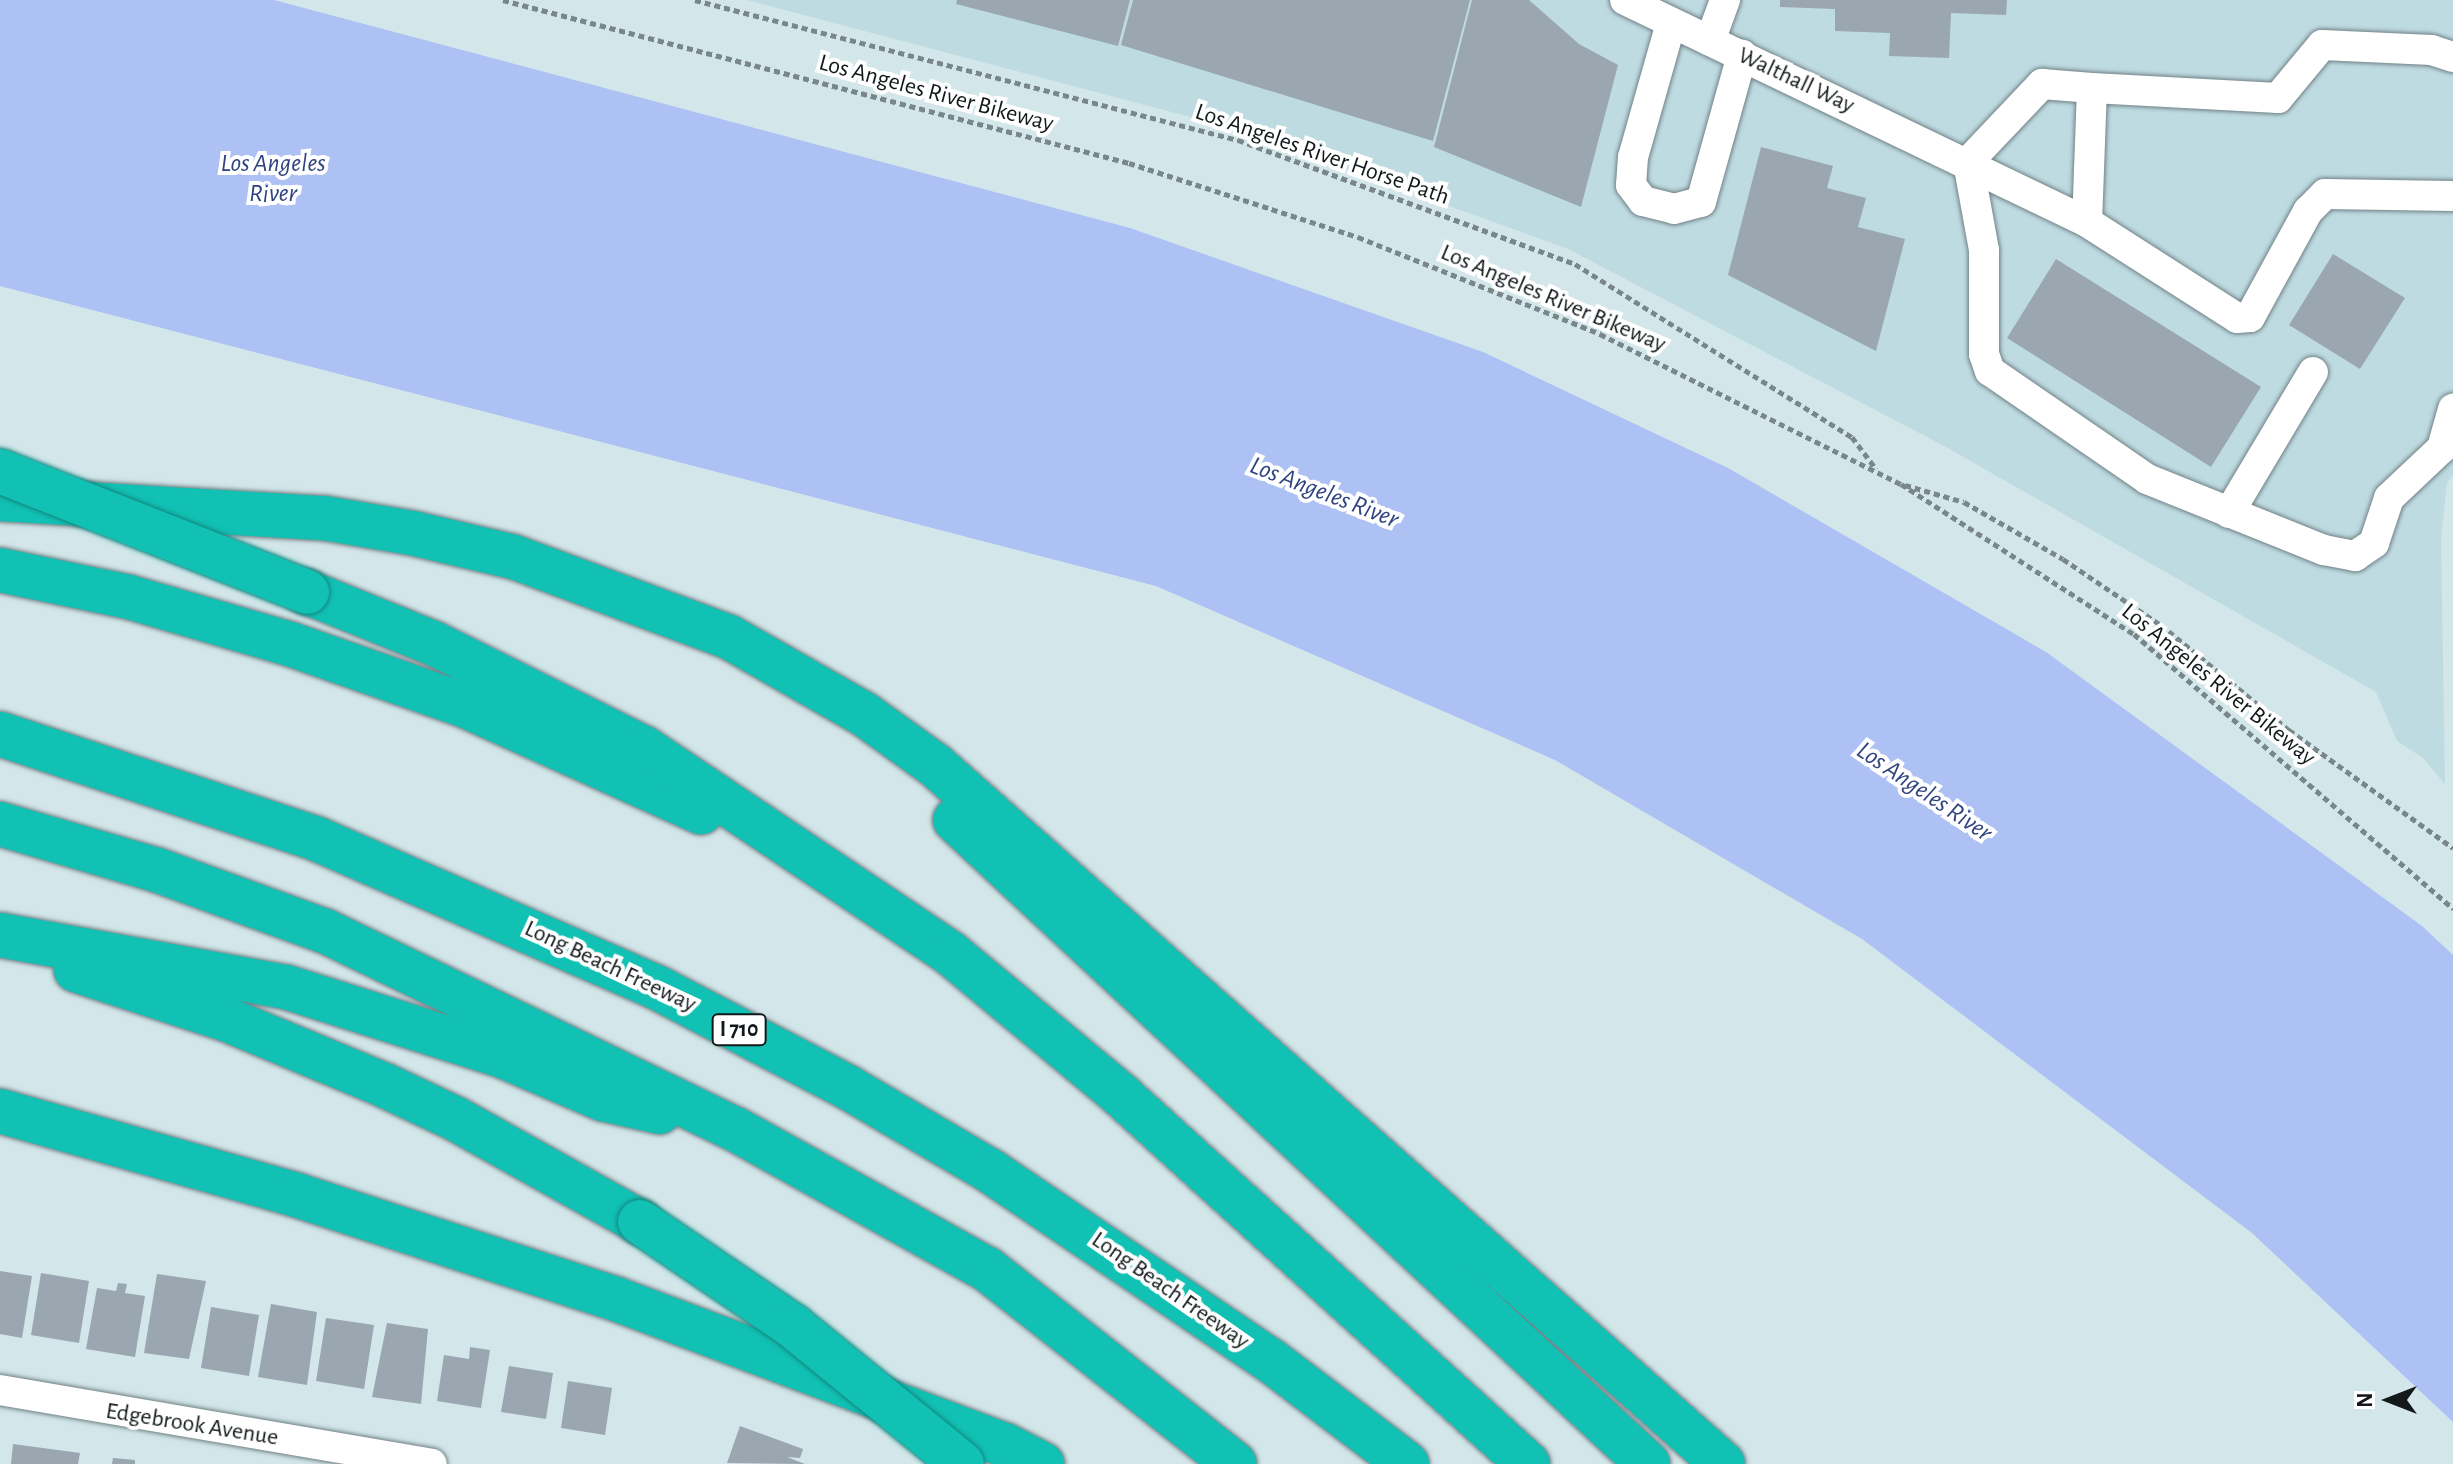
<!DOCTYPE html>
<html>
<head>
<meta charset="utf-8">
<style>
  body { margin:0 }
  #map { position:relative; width:2453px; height:1464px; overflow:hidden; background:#d3e6ea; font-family:"Alegreya Sans",sans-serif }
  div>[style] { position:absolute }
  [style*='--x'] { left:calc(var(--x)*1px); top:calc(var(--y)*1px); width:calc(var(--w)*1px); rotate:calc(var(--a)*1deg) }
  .built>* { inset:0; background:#bfdbe2 }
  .water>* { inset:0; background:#adc1f4 }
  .building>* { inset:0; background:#9aa7b1 }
  .path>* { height:5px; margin-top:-2.5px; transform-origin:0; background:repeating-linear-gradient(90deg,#7a878a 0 6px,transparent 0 10px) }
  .roads { filter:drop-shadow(0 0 2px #718286) drop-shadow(0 0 2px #718286) }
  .minor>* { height:30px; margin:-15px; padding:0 15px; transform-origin:15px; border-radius:15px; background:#fff }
  .highway>* { height:44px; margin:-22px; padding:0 22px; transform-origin:22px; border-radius:22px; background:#11c1b4 }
  .bridges { filter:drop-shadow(0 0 2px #12867e) drop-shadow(0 0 2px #12867e) }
  .highway-bridge>* { height:44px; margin:-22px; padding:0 22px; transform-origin:22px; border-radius:22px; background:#11c1b4 }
  span { translate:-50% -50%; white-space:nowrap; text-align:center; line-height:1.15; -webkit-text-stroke:8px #fff; paint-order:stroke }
  .shield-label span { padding:2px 6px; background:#fff; border:2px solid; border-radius:6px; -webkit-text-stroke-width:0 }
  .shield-label { font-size:22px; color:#13191b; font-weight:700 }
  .street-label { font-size:24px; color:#13191b }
  .water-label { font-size:26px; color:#2e4380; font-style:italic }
  .north { position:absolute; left:2349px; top:1360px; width:80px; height:80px; -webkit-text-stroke:6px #fff; paint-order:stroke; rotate:270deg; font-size:22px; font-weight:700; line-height:32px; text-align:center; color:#13191b }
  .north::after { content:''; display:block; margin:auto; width:28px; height:36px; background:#13191b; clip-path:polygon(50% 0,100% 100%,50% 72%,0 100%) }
</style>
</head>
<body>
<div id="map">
  <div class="built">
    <i style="clip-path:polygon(747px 0,2453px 0,2453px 475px,2447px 483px,2441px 539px,2445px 784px,2423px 758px,2397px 741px,2376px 692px,1946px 447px,1568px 249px,1236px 129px)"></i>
  </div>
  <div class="water">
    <i style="clip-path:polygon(0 0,274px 0,1130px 228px,1483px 352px,1728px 468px,2046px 652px,2422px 926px,2453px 955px,2453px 1422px,2252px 1233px,1862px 939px,1555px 760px,1156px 586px,0 286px)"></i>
  </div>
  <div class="building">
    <i style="clip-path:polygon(957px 0,1130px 0,1118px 46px,956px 4px)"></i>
    <i style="clip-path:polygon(1133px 0,1470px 0,1433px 141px,1121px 45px)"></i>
    <i style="clip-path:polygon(1472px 0,1529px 0,1579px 44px,1618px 65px,1581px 207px,1434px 147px)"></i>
    <i style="clip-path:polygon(1780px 0,2007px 0,2006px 15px,1951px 13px,1949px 58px,1889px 56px,1890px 33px,1835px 31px,1835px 9px,1780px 7px)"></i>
    <i style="clip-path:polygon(1761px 147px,1833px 166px,1827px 188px,1866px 198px,1858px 227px,1905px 239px,1876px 351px,1728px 275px)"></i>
    <i style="clip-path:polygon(2333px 254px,2405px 298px,2360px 369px,2289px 325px)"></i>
    <i style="clip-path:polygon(2056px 259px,2261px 387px,2211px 467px,2007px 338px)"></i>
    <i style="clip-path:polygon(0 1271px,32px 1276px,22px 1338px,0 1334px)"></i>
    <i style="clip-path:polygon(41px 1273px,89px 1281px,79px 1343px,31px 1335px)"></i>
    <i style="clip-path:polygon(157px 1274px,206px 1281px,189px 1359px,144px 1353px)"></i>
    <i style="clip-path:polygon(118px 1283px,127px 1284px,125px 1293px,145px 1296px,135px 1357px,86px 1349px,97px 1288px,116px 1291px)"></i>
    <i style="clip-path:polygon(271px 1304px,317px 1312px,307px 1385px,258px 1377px)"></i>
    <i style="clip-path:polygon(211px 1307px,259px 1315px,249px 1376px,201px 1368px)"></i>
    <i style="clip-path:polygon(326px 1318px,374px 1325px,364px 1389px,316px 1381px)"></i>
    <i style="clip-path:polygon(387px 1323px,428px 1329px,421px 1404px,372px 1397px)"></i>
    <i style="clip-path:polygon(470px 1347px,490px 1350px,481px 1408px,437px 1401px,444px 1355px,469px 1359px)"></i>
    <i style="clip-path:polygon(509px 1366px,553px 1373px,546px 1419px,501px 1412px)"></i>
    <i style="clip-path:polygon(568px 1381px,612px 1388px,605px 1435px,561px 1428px)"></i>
    <i style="clip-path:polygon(740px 1426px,803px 1449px,800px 1458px,787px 1457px,805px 1464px,727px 1463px)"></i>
    <i style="clip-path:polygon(13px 1444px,80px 1453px,78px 1464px,11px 1464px)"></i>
    <i style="clip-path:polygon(113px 1458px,135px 1460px,135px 1464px,112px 1464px)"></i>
  </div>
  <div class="path">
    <i style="--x:503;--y:0;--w:647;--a:14.59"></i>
    <i style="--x:1129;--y:163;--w:241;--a:17.9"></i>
    <i style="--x:1358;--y:237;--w:261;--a:21.8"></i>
    <i style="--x:1600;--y:334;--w:336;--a:26.5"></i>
    <i style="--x:1901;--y:484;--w:277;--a:32.8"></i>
    <i style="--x:2134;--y:634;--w:421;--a:40.7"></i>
    <i style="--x:695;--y:0;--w:561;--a:14.46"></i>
    <i style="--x:1238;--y:140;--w:359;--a:20.2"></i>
    <i style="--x:1575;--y:264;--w:327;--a:32"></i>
    <i style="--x:1852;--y:437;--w:40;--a:53"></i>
    <i style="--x:1905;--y:485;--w:61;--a:16.1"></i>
    <i style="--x:1964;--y:502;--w:114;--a:29.9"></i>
    <i style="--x:2063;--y:559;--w:118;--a:34"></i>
    <i style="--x:2161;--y:625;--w:166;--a:39.4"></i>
    <i style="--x:2289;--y:730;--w:202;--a:35.7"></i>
  </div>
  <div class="roads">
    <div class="minor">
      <i style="--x:1625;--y:0;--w:513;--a:25.67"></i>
      <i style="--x:1671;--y:23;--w:139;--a:105.8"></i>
      <i style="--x:1633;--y:157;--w:28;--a:94"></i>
      <i style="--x:1631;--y:185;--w:20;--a:53"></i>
      <i style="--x:1643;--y:201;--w:32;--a:14"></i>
      <i style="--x:1674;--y:209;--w:28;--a:-15"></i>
      <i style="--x:1701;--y:202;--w:153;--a:-74.4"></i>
      <i style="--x:1710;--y:41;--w:44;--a:-69.9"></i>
      <i style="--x:2453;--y:57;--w:22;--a:-162"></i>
      <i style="--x:2432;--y:50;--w:110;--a:-177.4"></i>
      <i style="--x:2322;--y:45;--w:69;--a:129.7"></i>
      <i style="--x:2278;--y:98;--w:186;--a:-176.9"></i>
      <i style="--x:2092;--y:88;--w:134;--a:92.1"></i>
      <i style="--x:2087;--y:222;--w:178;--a:32.6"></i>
      <i style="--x:2237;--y:318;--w:13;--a:-4"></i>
      <i style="--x:2250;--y:317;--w:121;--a:-61.3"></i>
      <i style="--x:2308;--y:211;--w:24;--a:-45"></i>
      <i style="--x:2325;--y:194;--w:128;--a:0.9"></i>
      <i style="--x:1968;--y:162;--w:89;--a:79.7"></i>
      <i style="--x:1984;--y:250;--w:104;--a:90"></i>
      <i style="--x:1984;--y:354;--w:18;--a:71"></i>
      <i style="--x:1990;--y:371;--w:191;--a:34.5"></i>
      <i style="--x:2147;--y:479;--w:191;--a:21.9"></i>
      <i style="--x:2324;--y:550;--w:32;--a:11"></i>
      <i style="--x:2355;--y:556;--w:23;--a:-34"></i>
      <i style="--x:2374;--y:543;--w:47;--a:-71.6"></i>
      <i style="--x:2389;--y:498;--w:73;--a:-43.3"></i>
      <i style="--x:2442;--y:448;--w:41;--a:-74.2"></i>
      <i style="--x:1968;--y:162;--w:108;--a:-46.5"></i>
      <i style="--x:2042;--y:84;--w:50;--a:4.6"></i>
      <i style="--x:2229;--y:513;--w:164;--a:-59.2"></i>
      <i style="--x:0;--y:1390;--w:438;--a:9.7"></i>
    </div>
    <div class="highway">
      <i style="--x:0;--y:499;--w:325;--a:3.4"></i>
      <i style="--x:324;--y:518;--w:89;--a:9.7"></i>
      <i style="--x:412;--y:533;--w:105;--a:13.2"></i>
      <i style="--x:514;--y:557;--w:229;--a:20.4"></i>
      <i style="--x:729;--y:637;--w:155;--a:29.7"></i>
      <i style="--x:864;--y:714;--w:87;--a:35.7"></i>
      <i style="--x:935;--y:765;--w:1053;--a:41.57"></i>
      <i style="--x:0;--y:570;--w:132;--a:11.8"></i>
      <i style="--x:129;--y:597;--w:168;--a:16.3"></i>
      <i style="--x:290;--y:644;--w:187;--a:19.4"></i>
      <i style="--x:466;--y:706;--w:258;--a:24.3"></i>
      <i style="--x:307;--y:592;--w:138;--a:22.1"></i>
      <i style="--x:435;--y:644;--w:233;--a:26.5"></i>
      <i style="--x:644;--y:748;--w:368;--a:33.8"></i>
      <i style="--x:950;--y:953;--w:224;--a:39.7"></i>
      <i style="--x:1122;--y:1096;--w:548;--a:42.19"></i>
      <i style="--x:0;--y:734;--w:334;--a:18.3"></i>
      <i style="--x:317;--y:839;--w:372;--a:23.6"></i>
      <i style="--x:658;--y:988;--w:216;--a:27.6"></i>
      <i style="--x:849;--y:1088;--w:166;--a:30.4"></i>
      <i style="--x:992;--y:1172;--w:336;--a:34.1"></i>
      <i style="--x:1270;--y:1360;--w:172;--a:37.2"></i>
      <i style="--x:955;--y:820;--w:946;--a:42.9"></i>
      <i style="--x:0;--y:824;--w:164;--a:16.3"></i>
      <i style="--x:157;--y:870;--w:179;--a:20"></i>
      <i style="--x:325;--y:931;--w:455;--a:25.8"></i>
      <i style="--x:735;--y:1129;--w:288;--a:29.1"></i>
      <i style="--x:987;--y:1269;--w:315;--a:38.2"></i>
      <i style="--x:0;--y:935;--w:291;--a:10.3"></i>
      <i style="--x:286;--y:987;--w:228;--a:17.6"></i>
      <i style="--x:503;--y:1056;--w:109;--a:23.3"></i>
      <i style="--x:603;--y:1099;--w:58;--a:12.8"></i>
      <i style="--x:76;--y:970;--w:160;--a:18.2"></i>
      <i style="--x:228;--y:1020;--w:169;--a:22.6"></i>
      <i style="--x:384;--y:1085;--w:80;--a:25.3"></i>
      <i style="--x:456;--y:1119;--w:211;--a:29.2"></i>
      <i style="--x:0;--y:1111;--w:308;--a:15.8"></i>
      <i style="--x:296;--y:1195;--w:336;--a:18"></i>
      <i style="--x:616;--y:1299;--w:415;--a:20.6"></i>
      <i style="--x:1005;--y:1445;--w:42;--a:27.2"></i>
    </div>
  </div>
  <div class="bridges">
    <div class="highway-bridge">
      <i style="--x:0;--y:471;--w:330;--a:21.5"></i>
      <i style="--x:640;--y:1222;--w:185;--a:34.2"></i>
      <i style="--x:793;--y:1326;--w:218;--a:39.2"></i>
    </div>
  </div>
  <div class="shield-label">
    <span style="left:739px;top:1030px">I 710</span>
  </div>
  <div class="street-label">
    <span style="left:1796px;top:81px;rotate:25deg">Walthall Way</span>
    <span style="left:936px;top:94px;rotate:15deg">Los Angeles River Bikeway</span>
    <span style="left:1322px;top:155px;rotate:19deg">Los Angeles River Horse Path</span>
    <span style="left:1553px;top:299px;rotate:23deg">Los Angeles River Bikeway</span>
    <span style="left:2218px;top:685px;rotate:39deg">Los Angeles River Bikeway</span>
    <span style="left:610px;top:967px;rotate:25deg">Long Beach Freeway</span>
    <span style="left:1170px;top:1291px;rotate:35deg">Long Beach Freeway</span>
    <span style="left:192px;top:1425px;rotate:9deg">Edgebrook Avenue</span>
  </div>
  <div class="water-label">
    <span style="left:273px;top:179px">Los Angeles<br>River</span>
    <span style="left:1324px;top:493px;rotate:21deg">Los Angeles River</span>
    <span style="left:1924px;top:792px;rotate:34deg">Los Angeles River</span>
  </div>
  <div class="north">N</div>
</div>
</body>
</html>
